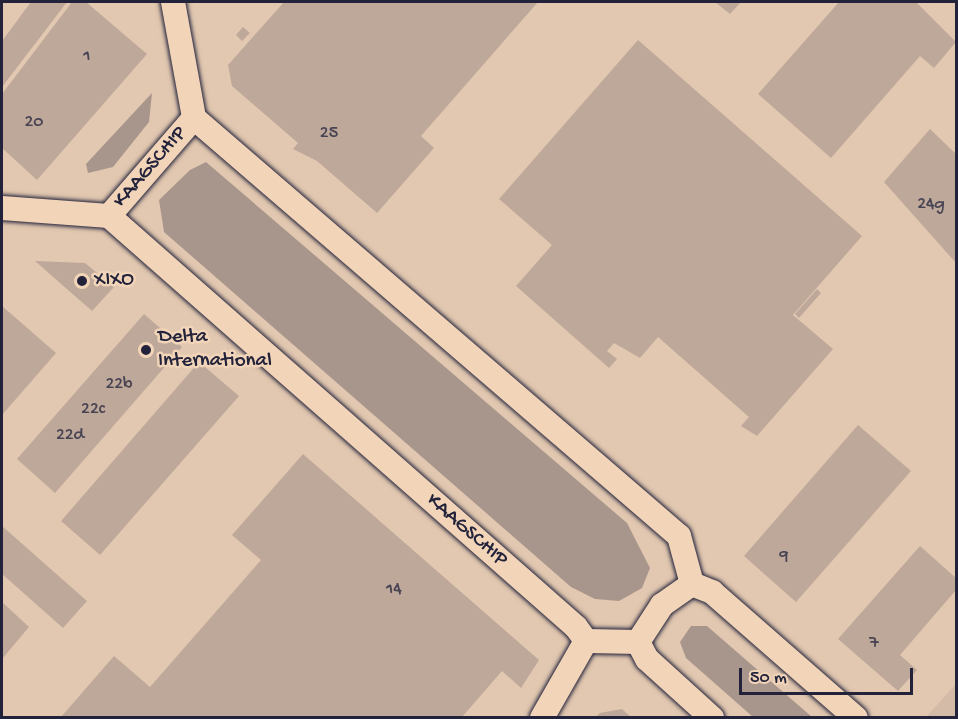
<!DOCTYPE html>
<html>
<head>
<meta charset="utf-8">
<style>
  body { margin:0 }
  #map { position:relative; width:958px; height:719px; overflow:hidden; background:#f2d5b9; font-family:"Gochi Hand",sans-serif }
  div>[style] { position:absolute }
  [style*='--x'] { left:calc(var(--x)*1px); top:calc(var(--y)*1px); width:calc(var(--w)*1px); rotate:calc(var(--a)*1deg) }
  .built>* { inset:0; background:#e2c8b0 }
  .green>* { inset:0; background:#d4bba7 }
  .water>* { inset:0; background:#a8958c }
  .building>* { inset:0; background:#bea89a }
  .roads { filter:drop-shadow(0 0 2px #22223b) drop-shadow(0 0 2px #22223b) }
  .street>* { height:24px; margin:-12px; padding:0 12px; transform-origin:12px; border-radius:12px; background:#f2d5b9 }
  .dots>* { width:16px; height:16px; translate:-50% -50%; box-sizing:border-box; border:3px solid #f2d5b9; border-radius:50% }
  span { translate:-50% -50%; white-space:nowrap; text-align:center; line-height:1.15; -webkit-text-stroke:5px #f2d5b9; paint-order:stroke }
  .number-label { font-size:18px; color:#494453 }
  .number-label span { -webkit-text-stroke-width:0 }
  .street-label { font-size:21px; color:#22223b }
  .poi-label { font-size:21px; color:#22223b }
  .left { translate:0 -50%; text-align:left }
  .frame { position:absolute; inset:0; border:3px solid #22223b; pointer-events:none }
  .scale { position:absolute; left:739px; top:668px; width:174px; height:27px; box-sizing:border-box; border:3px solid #22223b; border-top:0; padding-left:8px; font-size:18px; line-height:21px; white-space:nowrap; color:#22223b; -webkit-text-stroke:4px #f2d5b9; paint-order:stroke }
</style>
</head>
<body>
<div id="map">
  <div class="built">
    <i style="clip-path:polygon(2px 2px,956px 2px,956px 717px,2px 717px)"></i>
  </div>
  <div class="green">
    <i style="clip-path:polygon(956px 684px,956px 717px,926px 717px)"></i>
  </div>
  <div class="water">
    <i style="clip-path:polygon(152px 93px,149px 122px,113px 167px,88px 173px,86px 164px)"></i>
    <i style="clip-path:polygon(206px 162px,627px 523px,650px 568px,642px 588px,619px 601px,595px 599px,571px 587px,164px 232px,159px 200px,190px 170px)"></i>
    <i style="clip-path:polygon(691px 626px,707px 626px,812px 717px,753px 717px,686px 658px,680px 642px)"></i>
  </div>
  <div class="building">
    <i style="clip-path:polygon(31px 2px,67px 2px,2px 87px,2px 41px)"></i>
    <i style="clip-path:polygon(72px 2px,86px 2px,147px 54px,37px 180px,2px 148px,2px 94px)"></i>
    <i style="clip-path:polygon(284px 2px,538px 2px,421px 136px,434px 148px,377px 213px,317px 161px,293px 149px,298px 143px,232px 86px,228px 65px)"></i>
    <i style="clip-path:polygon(715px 2px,741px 2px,730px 14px)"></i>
    <i style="clip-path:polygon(839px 2px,916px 2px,956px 42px,934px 68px,920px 56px,831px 158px,758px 94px)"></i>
    <i style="clip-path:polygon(243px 27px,250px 33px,242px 41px,236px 35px)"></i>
    <i style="clip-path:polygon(638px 40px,862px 236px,793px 315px,833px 349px,757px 436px,741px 426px,749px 417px,658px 337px,640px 358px,614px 343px,607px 351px,617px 359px,609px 368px,516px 286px,552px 245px,499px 199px)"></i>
    <i style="clip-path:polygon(930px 129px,956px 154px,956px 263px,884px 182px)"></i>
    <i style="clip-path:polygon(35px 261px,85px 263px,114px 287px,92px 311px)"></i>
    <i style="clip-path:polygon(817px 289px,821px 293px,799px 318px,795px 314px)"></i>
    <i style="clip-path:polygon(2px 306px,56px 353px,2px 415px)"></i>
    <i style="clip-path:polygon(144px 314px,182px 347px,55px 493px,17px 459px)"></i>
    <i style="clip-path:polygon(199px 362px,239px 396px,100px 555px,61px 521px)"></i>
    <i style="clip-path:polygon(858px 425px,911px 471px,796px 602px,744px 556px)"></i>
    <i style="clip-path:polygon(303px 454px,539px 660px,521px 688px,502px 671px,462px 717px,61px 717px,114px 656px,150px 687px,261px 560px,232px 535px)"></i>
    <i style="clip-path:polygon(2px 526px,87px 601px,63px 628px,2px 574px)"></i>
    <i style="clip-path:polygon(920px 546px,956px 578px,956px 590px,900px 655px,917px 670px,898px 691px,838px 639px)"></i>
    <i style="clip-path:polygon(2px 602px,29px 627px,2px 659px)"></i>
    <i style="clip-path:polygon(622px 709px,631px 717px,596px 717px,600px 713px)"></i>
  </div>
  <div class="roads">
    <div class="street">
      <i style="--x:173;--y:2;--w:118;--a:79.7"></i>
      <i style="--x:2;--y:208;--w:107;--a:4.3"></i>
      <i style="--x:109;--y:216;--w:130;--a:-49.1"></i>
      <i style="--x:194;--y:118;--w:640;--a:40.76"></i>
      <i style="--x:679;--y:536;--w:50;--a:74.8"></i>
      <i style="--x:692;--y:584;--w:22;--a:22"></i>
      <i style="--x:712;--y:592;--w:191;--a:41.2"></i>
      <i style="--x:109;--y:216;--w:622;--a:41.35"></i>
      <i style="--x:576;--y:627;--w:17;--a:54"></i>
      <i style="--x:586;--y:641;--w:52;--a:1.1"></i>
      <i style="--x:638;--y:642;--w:19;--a:62"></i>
      <i style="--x:647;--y:659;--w:88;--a:42.2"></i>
      <i style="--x:638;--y:642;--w:44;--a:-57"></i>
      <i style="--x:662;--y:605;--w:37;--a:-35"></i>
      <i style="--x:542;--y:718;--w:89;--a:-60.3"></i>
    </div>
  </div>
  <div class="dots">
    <i style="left:82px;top:281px;background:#22223b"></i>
    <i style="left:146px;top:350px;background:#22223b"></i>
  </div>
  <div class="number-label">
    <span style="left:87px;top:57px">1</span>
    <span style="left:34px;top:123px">20</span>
    <span style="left:329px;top:134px">25</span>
    <span style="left:931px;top:205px">24g</span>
    <span style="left:119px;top:385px">22b</span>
    <span style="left:93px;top:410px">22c</span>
    <span style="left:70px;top:436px">22d</span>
    <span style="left:784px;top:557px">9</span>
    <span style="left:394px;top:590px">14</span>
    <span style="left:874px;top:644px">7</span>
  </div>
  <div class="street-label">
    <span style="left:151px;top:168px;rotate:-49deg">KAAGSCHIP</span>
    <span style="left:466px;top:531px;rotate:41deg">KAAGSCHIP</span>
  </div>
  <div class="poi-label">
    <span class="left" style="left:94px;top:281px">XIXO</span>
    <span class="left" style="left:158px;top:350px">Delta<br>International</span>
  </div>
  <div class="frame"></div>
  <div class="scale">50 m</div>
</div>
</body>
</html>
